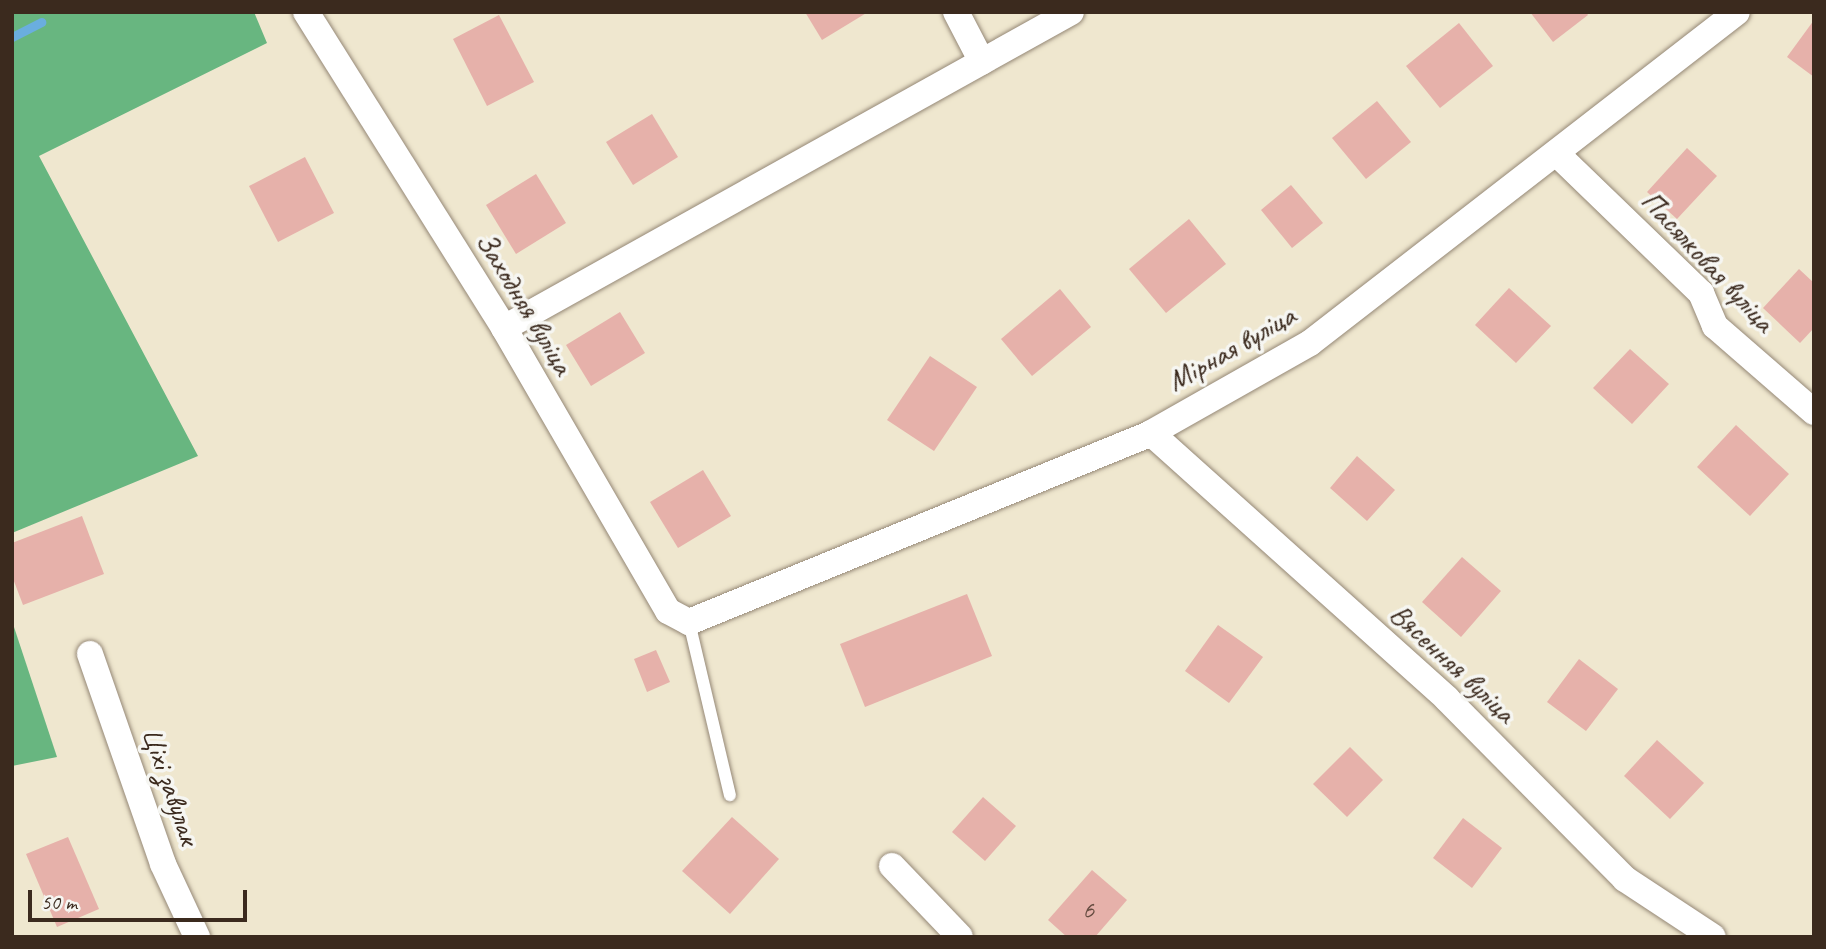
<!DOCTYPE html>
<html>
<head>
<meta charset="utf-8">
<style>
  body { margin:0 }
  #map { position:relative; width:1826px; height:949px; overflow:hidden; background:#efe7cf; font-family:Caveat,sans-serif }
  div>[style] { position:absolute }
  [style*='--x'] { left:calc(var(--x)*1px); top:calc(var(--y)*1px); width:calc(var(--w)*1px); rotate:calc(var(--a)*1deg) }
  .forest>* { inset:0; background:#68b680 }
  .stream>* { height:9px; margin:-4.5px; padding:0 4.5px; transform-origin:4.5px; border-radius:4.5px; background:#6aaedf }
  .building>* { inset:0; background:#e6b1aa }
  .roads { filter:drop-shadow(0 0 2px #958876) drop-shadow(0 0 2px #958876) }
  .service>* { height:12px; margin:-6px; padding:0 6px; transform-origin:6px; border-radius:6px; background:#fff }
  .minor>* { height:26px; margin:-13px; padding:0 13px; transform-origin:13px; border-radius:13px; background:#fff }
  span { translate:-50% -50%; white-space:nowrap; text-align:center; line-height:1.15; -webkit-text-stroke:7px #f6f6f2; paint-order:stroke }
  .number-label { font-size:26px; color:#664c41 }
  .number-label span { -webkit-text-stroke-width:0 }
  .street-label { font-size:30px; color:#3b2a1e }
  .frame { position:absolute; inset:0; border:14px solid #3b2a1e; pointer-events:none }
  .scale { position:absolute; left:28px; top:890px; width:219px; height:32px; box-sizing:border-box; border:4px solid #3b2a1e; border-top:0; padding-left:9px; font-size:21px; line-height:24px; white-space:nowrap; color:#3b2a1e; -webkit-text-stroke:5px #f6f6f2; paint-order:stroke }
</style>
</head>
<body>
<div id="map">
  <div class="forest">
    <i style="clip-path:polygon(12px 12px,254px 12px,267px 43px,39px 156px,198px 456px,12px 533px)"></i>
    <i style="clip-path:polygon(12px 621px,57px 757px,12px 766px)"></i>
  </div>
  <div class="stream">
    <i style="--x:12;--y:37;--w:33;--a:-27"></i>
  </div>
  <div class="building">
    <i style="clip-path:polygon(805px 12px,868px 12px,822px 40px)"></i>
    <i style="clip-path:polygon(1530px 12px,1586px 12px,1588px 15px,1553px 42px)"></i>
    <i style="clip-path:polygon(499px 15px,534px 82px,487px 106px,453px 39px)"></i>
    <i style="clip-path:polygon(1814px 20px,1814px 77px,1787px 57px)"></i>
    <i style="clip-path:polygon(1459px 23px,1493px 66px,1440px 108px,1406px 66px)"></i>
    <i style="clip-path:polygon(1377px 101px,1411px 142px,1366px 179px,1332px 138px)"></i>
    <i style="clip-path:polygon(652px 114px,678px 157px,633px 185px,606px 142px)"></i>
    <i style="clip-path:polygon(1687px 148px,1717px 176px,1677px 219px,1647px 192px)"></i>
    <i style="clip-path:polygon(305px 157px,334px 213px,278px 242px,249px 186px)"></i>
    <i style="clip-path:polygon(536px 174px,566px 223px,516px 254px,486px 205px)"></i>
    <i style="clip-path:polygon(1291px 185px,1323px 223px,1292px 248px,1261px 210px)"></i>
    <i style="clip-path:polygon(1189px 219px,1226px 264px,1166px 313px,1129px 269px)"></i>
    <i style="clip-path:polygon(1799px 269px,1814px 283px,1814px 328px,1800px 343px,1763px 308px)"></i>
    <i style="clip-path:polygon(1509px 288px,1551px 326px,1516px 363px,1475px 325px)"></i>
    <i style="clip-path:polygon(1060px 289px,1091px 327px,1032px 376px,1001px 339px)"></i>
    <i style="clip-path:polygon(620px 312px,645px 353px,591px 386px,566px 345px)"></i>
    <i style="clip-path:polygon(1630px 349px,1669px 384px,1632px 424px,1593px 388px)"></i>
    <i style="clip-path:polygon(930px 356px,977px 387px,934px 451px,887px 420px)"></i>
    <i style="clip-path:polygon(1736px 425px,1789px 474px,1750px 516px,1697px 467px)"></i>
    <i style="clip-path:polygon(1357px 456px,1395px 490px,1367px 521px,1330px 488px)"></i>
    <i style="clip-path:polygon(703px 470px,731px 516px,678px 548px,650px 502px)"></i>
    <i style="clip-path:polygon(82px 516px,104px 574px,23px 605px,12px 576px,12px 543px)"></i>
    <i style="clip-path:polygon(1462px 557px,1501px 591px,1461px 637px,1422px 602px)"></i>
    <i style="clip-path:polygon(967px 594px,992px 656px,865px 707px,840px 644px)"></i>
    <i style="clip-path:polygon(1218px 625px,1263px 657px,1229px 703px,1185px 671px)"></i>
    <i style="clip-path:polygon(656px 650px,670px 682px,647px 692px,634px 659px)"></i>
    <i style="clip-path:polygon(1579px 659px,1618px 689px,1586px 731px,1547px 702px)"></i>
    <i style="clip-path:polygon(1657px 740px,1704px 783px,1670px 819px,1624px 776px)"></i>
    <i style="clip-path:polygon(1350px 747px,1383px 780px,1347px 817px,1313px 784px)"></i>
    <i style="clip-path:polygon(983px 797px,1016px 826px,985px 861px,952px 832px)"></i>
    <i style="clip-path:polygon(732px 817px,779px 859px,730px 914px,682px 871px)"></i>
    <i style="clip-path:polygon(1463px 818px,1502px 848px,1472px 888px,1433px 858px)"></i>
    <i style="clip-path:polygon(68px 837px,99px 909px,57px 927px,26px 854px)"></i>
    <i style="clip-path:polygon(1092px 870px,1127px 900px,1095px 937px,1067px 937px,1048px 920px)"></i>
  </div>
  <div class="roads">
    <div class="service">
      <i style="--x:689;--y:622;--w:178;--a:76.7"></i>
    </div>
    <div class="minor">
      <i style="--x:306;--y:12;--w:373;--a:57.9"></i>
      <i style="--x:504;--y:328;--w:327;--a:59.9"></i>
      <i style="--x:668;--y:611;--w:24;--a:28"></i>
      <i style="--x:689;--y:622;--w:499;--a:-22.2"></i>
      <i style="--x:1151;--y:433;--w:183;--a:-29.5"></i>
      <i style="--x:1310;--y:343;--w:540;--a:-37.78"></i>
      <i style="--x:956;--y:12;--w:56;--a:62.5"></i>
      <i style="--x:1556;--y:153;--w:202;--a:44"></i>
      <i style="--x:1701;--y:293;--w:36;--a:67"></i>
      <i style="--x:1715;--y:326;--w:131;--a:41"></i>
      <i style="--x:504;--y:328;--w:649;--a:-29.13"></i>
      <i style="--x:1151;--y:433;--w:398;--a:41.9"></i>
      <i style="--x:1447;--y:699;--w:253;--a:45.3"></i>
      <i style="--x:1625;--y:879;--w:105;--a:33.4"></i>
      <i style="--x:90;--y:654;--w:222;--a:70.8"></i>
      <i style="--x:163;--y:864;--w:81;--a:65"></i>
      <i style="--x:892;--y:866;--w:98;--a:46.2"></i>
    </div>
  </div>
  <div class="number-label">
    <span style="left:1088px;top:910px">6</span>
  </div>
  <div class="street-label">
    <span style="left:1708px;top:261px;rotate:47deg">Пасялковая вуліца</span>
    <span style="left:525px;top:303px;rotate:59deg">Заходняя вуліца</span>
    <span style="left:1231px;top:348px;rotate:-30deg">Мірная вуліца</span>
    <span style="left:1453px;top:663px;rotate:43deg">Вясенняя вуліца</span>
    <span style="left:171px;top:786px;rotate:71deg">Ціхі завулак</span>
  </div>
  <div class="frame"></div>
  <div class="scale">50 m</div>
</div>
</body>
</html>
